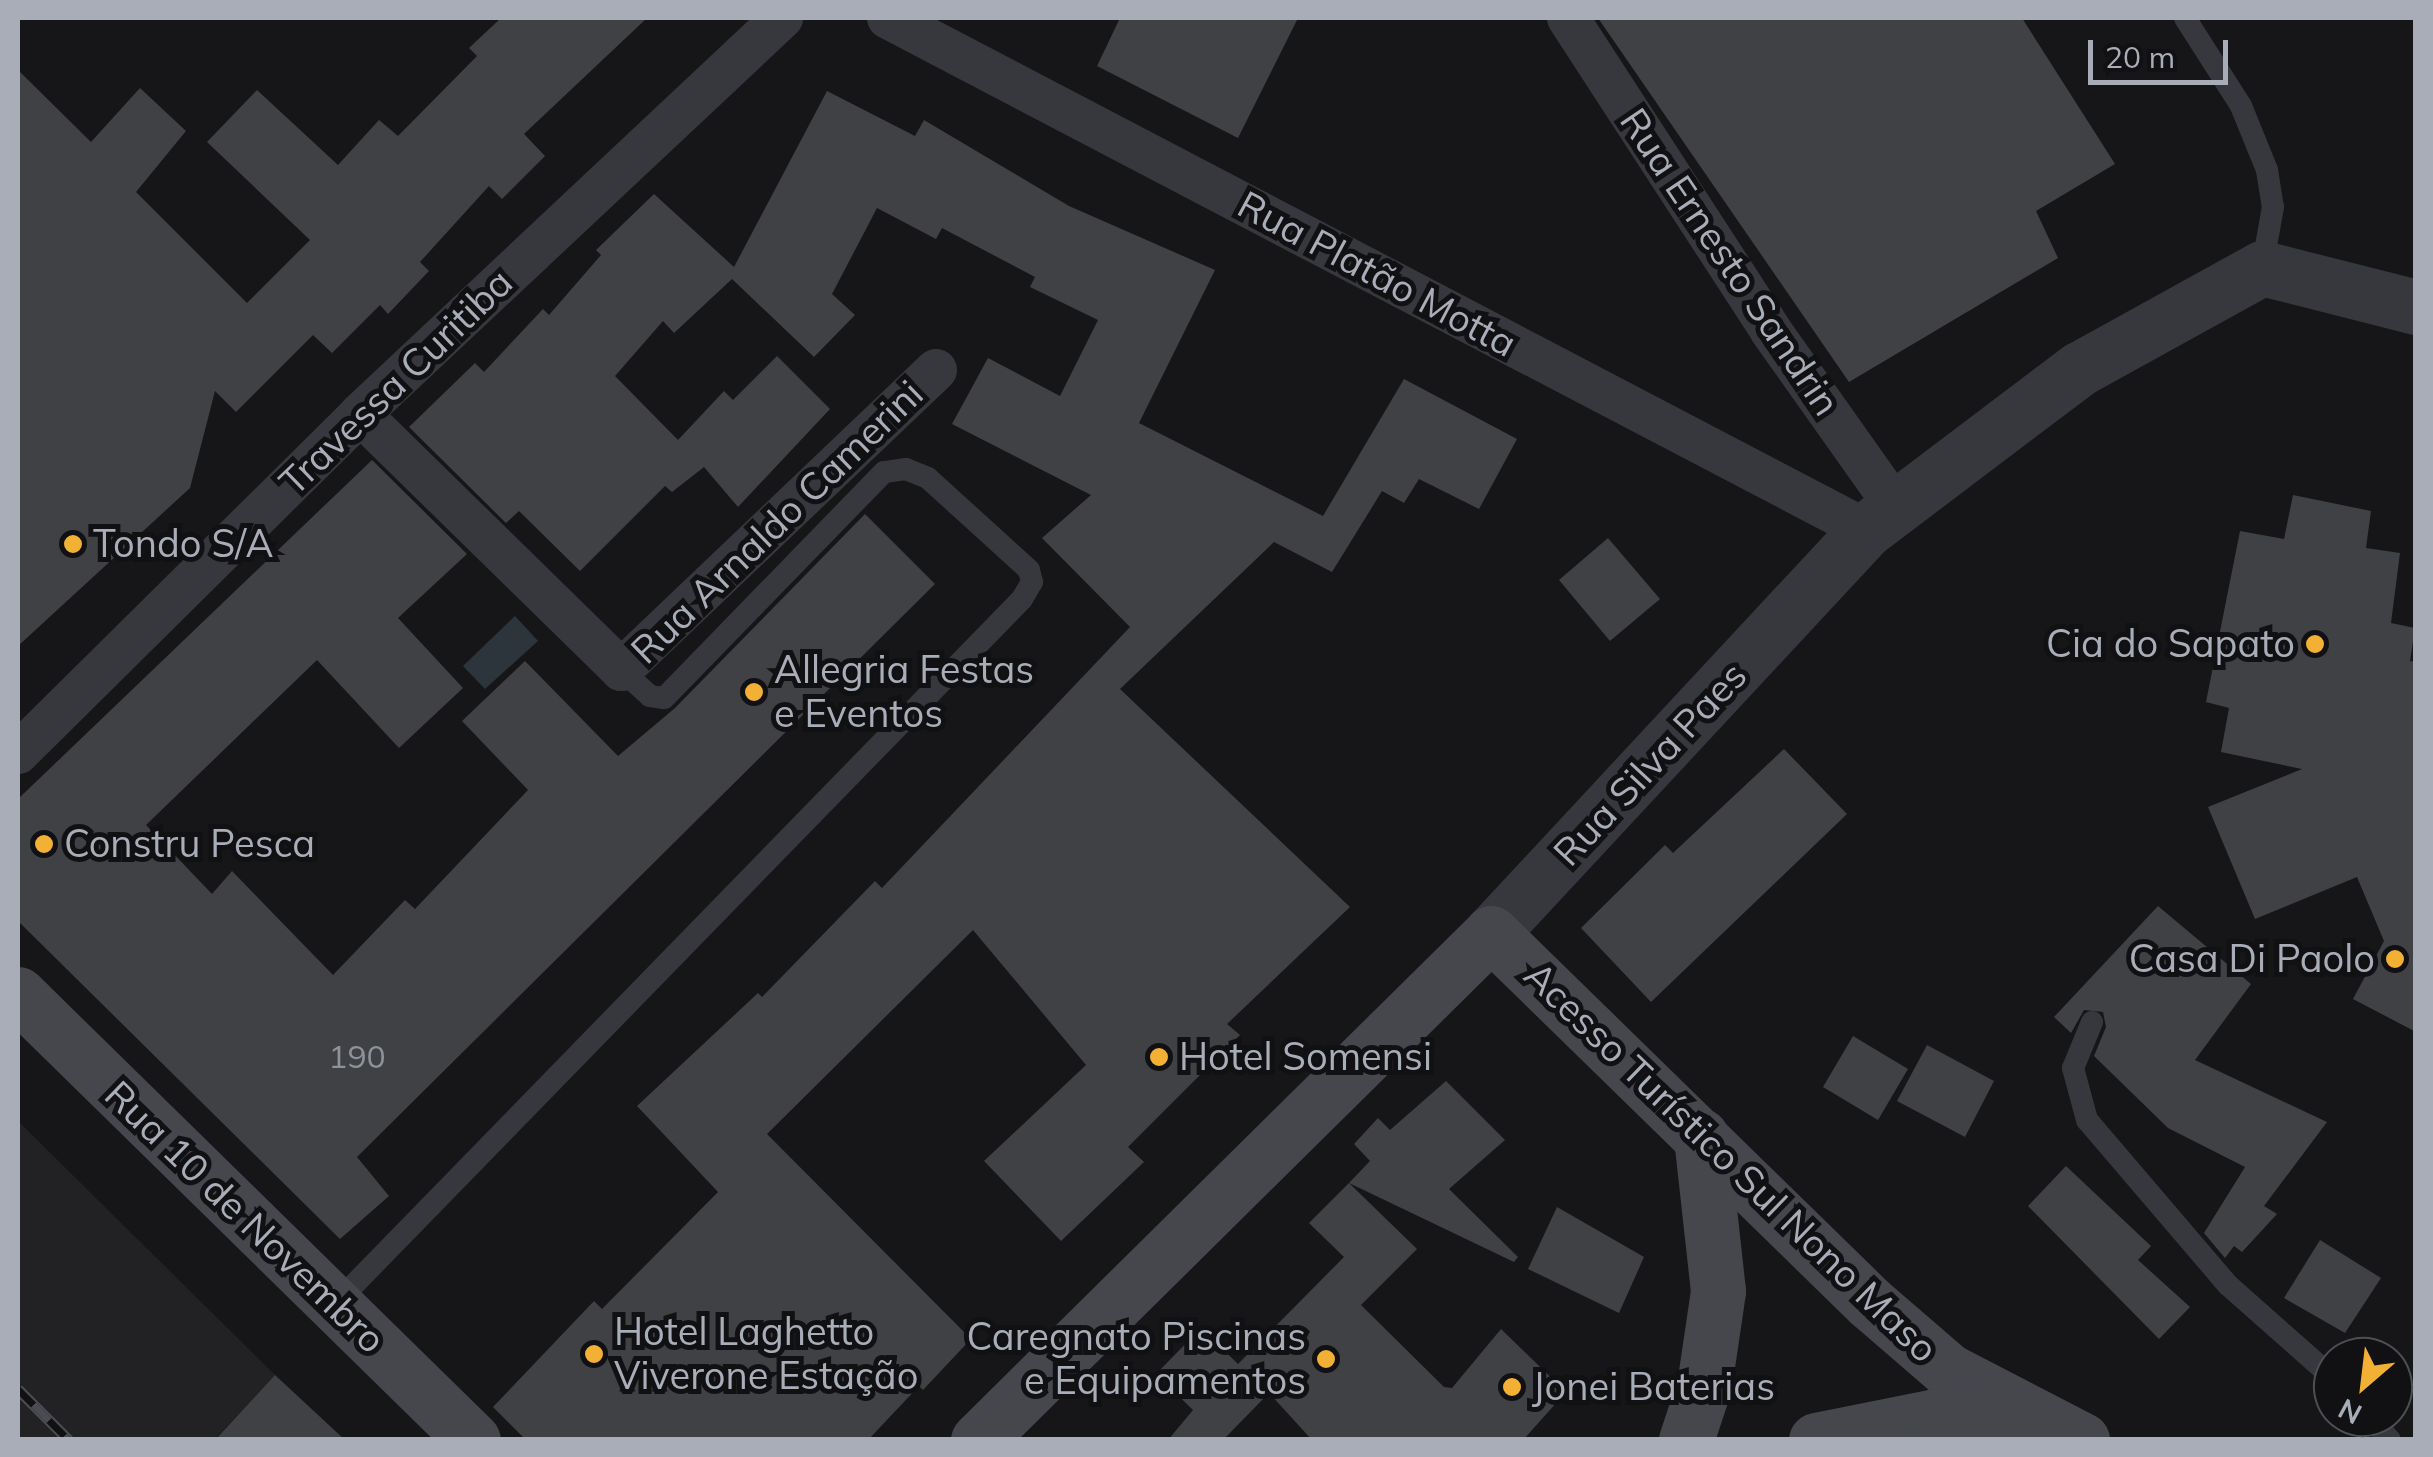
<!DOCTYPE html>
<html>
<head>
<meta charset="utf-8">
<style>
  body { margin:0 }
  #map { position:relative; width:2433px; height:1457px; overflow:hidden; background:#161618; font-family:Mulish,sans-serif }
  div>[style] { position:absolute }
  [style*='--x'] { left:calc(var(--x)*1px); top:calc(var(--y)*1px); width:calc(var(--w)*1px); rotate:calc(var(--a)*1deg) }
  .built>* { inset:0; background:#222225 }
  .water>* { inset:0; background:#2c353c }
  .building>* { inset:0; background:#404145 }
  .service>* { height:22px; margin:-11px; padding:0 11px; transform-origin:11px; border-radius:11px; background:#37383d }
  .minor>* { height:42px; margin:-21px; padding:0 21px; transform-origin:21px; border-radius:21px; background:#37383d }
  .tertiary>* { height:55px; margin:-27.5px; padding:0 27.5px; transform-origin:27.5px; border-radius:27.5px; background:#37383d }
  .secondary>* { height:55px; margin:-27.5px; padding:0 27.5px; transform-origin:27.5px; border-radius:27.5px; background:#45474d }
  .rail>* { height:11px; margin-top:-5.5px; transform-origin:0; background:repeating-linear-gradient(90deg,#111113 0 22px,#4a4c52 0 44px); box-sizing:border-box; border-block:2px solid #4a4c52 }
  .dots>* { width:28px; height:28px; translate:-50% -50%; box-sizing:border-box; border:5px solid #111113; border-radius:50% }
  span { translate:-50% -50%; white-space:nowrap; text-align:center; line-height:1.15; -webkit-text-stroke:10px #111113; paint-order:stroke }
  .number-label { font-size:32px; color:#8e929b }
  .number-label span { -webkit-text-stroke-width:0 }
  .street-label { font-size:38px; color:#a8adb8 }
  .poi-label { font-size:38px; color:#a8adb8 }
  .left { translate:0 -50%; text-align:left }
  .right { translate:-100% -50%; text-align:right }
  .frame { position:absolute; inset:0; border:20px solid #a8adb8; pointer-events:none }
  .north { position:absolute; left:2313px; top:1337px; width:100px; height:100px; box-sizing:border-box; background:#111113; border:2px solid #4d4f55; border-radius:50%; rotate:208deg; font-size:28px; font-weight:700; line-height:40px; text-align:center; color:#a8adb8 }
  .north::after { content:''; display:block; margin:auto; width:35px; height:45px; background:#f2b134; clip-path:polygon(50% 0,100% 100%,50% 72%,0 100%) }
  .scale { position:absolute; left:2088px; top:40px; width:140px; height:45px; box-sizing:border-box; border:5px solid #a8adb8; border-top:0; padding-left:12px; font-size:30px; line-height:35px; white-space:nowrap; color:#a8adb8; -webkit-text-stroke:8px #111113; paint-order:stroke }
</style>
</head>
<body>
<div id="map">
  <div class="built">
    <i style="clip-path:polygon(18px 1121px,275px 1375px,215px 1439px,18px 1439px)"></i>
  </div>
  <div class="water">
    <i style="clip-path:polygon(515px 616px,538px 641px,485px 689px,463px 666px)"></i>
  </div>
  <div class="building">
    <i style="clip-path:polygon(501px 18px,647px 18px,524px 134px,545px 156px,502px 199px,489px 186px,420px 262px,429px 271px,388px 314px,380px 305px,332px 353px,313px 335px,236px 412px,215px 391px,190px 488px,18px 646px,18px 70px,91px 142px,140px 88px,186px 131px,136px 192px,247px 303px,310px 240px,207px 142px,257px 90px,338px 165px,379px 120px,398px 136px,477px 56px,469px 48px)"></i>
    <i style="clip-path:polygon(1120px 18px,1298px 18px,1238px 138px,1097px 66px)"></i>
    <i style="clip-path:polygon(1598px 18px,2022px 18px,2115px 164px,2036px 211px,2058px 258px,1849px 382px)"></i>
    <i style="clip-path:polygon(827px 91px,915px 136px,924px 120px,1069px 206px,1215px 270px,1139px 423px,1323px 516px,1404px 379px,1517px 439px,1479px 509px,1419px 479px,1404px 503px,1382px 491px,1332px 572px,1274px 542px,1120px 689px,1350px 907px,1227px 1024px,1240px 1035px,1128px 1147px,1144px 1162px,1061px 1241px,984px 1161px,1086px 1065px,973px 930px,767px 1134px,971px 1339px,923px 1390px,919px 1386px,868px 1440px,526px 1440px,493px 1407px,594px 1301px,602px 1309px,718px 1192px,637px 1106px,758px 993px,762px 997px,875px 881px,882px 888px,1130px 627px,1042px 538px,1091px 495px,952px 424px,988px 358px,1060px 396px,1098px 320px,1030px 287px,1035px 277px,942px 228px,936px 239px,877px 208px,832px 294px,855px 315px,814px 357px,732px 279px,674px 333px,663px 321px,615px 376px,678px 440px,724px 391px,733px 400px,777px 356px,830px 409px,738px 507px,704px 467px,672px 492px,665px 486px,580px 571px,519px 511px,506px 523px,409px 427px,475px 363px,484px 372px,543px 309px,549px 315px,601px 255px,596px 250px,654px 194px,734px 267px)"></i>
    <i style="clip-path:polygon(372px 460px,467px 554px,398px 618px,463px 688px,399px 748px,317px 660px,146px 825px,212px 894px,232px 871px,333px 975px,405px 900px,415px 909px,528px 790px,462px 721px,525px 661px,618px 756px,675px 708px,865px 514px,935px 584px,357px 1157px,389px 1196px,340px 1239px,18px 921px,18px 799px)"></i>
    <i style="clip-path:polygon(2293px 495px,2371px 511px,2366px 548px,2400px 553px,2391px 623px,2415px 628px,2410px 661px,2416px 662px,2416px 1032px,2353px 999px,2384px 941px,2357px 877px,2255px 919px,2208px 807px,2302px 769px,2221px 752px,2229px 708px,2206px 702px,2240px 531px,2284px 539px)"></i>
    <i style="clip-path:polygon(1608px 538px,1660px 599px,1610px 641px,1559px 580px)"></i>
    <i style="clip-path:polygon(1784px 749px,1847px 814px,1651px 1002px,1581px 928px,1665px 845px,1673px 853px)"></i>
    <i style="clip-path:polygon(2158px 906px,2251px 984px,2195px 1060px,2327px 1122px,2264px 1206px,2277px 1214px,2242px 1252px,2234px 1246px,2225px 1258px,2204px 1233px,2245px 1167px,2168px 1128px,2094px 1056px,2106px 1027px,2103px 1012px,2084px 1010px,2071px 1033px,2054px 1017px)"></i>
    <i style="clip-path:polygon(1853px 1036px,1908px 1069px,1878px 1120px,1823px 1087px)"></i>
    <i style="clip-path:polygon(1927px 1045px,1994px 1081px,1965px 1137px,1897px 1101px)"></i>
    <i style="clip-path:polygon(1446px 1081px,1505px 1140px,1449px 1189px,1518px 1257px,1514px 1262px,1349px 1183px,1370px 1161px,1354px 1144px,1378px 1118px,1390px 1130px)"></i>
    <i style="clip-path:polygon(2066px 1166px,2151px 1246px,2138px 1260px,2190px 1307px,2159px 1339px,2028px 1206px)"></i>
    <i style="clip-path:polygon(1349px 1183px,1417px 1249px,1361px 1305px,1444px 1387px,1452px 1388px,1501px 1329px,1566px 1392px,1523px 1440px,1312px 1440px,1269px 1393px,1223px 1440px,1168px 1440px,1193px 1410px,1156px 1374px,1201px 1328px,1238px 1364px,1344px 1257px,1309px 1223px)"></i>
    <i style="clip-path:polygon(1557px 1207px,1644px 1257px,1619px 1313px,1528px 1269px)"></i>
    <i style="clip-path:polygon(2320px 1240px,2381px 1278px,2345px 1333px,2284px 1298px)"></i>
    <i style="clip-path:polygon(275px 1375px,345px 1440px,215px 1440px)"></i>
  </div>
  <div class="service">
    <i style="--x:2185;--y:18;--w:104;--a:57.5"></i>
    <i style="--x:2241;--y:106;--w:69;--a:67.9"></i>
    <i style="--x:2267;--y:170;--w:37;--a:81"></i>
    <i style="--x:2273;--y:207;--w:62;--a:100.2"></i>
    <i style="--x:2092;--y:1022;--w:50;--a:112.4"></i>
    <i style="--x:2073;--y:1068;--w:54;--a:74.9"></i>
    <i style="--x:2087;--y:1120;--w:217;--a:49.5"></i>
    <i style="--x:2228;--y:1285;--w:140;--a:41.5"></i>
    <i style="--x:335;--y:1304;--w:984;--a:-45.74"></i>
    <i style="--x:1022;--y:599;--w:20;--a:-60"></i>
    <i style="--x:1032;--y:582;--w:12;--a:-104"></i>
    <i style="--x:1029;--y:570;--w:137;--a:-137.7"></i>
    <i style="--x:928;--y:478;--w:24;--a:-158"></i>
    <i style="--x:906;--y:469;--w:22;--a:172"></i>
    <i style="--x:884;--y:472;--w:315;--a:134.2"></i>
    <i style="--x:664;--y:698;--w:14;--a:-172"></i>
    <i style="--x:650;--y:696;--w:39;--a:-138"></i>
    <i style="--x:2370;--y:1417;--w:30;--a:49"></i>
  </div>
  <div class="minor">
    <i style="--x:888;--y:18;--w:1104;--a:27.63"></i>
    <i style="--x:1568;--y:18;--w:373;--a:57"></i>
    <i style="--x:1771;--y:331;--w:213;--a:54.7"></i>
    <i style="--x:360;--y:414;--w:366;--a:44.4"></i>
    <i style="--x:621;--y:670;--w:435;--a:-43.6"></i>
    <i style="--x:18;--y:753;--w:482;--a:-44.7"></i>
    <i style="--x:360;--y:414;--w:579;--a:-43.18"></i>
  </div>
  <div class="tertiary">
    <i style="--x:1491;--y:933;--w:550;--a:-47.06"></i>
    <i style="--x:1866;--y:530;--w:267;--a:-37.1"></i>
    <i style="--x:2079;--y:369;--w:209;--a:-28.9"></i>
    <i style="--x:2262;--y:268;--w:159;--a:14.2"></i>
  </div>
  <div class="secondary">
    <i style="--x:18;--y:994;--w:637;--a:44.43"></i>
    <i style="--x:978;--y:1440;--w:721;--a:-44.66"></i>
    <i style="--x:1491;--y:933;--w:528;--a:44.31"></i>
    <i style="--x:1869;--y:1302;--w:106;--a:40.8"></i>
    <i style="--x:1949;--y:1371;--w:150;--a:27.4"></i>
    <i style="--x:1686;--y:1440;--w:57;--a:-71.6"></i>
    <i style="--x:1704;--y:1386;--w:96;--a:-81.6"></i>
    <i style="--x:1718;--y:1291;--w:156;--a:-96.3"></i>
    <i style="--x:1816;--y:1440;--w:121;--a:-11.4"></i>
    <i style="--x:1935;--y:1416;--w:88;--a:2.6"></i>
  </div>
  <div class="rail">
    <i style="--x:18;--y:1389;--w:72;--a:45"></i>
  </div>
  <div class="dots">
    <i style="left:73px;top:544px;background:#f2b134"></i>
    <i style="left:2315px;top:644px;background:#f2b134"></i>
    <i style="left:754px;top:692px;background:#f2b134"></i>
    <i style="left:44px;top:844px;background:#f2b134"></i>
    <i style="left:2395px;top:959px;background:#f2b134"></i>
    <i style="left:1159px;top:1057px;background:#f2b134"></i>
    <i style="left:594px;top:1354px;background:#f2b134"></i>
    <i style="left:1326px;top:1359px;background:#f2b134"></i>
    <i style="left:1512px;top:1387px;background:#f2b134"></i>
  </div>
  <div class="number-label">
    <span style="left:357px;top:1056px">190</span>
  </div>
  <div class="street-label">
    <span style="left:1730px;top:262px;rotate:56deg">Rua Ernesto Sandrin</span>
    <span style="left:1377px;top:274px;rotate:28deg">Rua Platão Motta</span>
    <span style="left:396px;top:382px;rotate:-44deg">Travessa Curitiba</span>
    <span style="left:777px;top:522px;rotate:-44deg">Rua Arnaldo Camerini</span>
    <span style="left:1650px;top:764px;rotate:-47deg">Rua Silva Paes</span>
    <span style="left:1731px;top:1162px;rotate:44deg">Acesso Turístico Sul Nono Maso</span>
    <span style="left:245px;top:1217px;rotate:44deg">Rua 10 de Novembro</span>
  </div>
  <div class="poi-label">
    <span class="left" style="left:93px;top:544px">Tondo S/A</span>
    <span class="right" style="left:2295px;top:644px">Cia do Sapato</span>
    <span class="left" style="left:774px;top:692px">Allegria Festas<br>e Eventos</span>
    <span class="left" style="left:64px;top:844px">Constru Pesca</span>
    <span class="right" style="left:2375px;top:959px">Casa Di Paolo</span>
    <span class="left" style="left:1179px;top:1057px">Hotel Somensi</span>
    <span class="left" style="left:614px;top:1354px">Hotel Laghetto<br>Viverone Estação</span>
    <span class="right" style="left:1306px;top:1359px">Caregnato Piscinas<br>e Equipamentos</span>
    <span class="left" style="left:1532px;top:1387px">Jonei Baterias</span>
  </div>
  <div class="frame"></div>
  <div class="north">N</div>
  <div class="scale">20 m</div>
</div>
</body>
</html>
